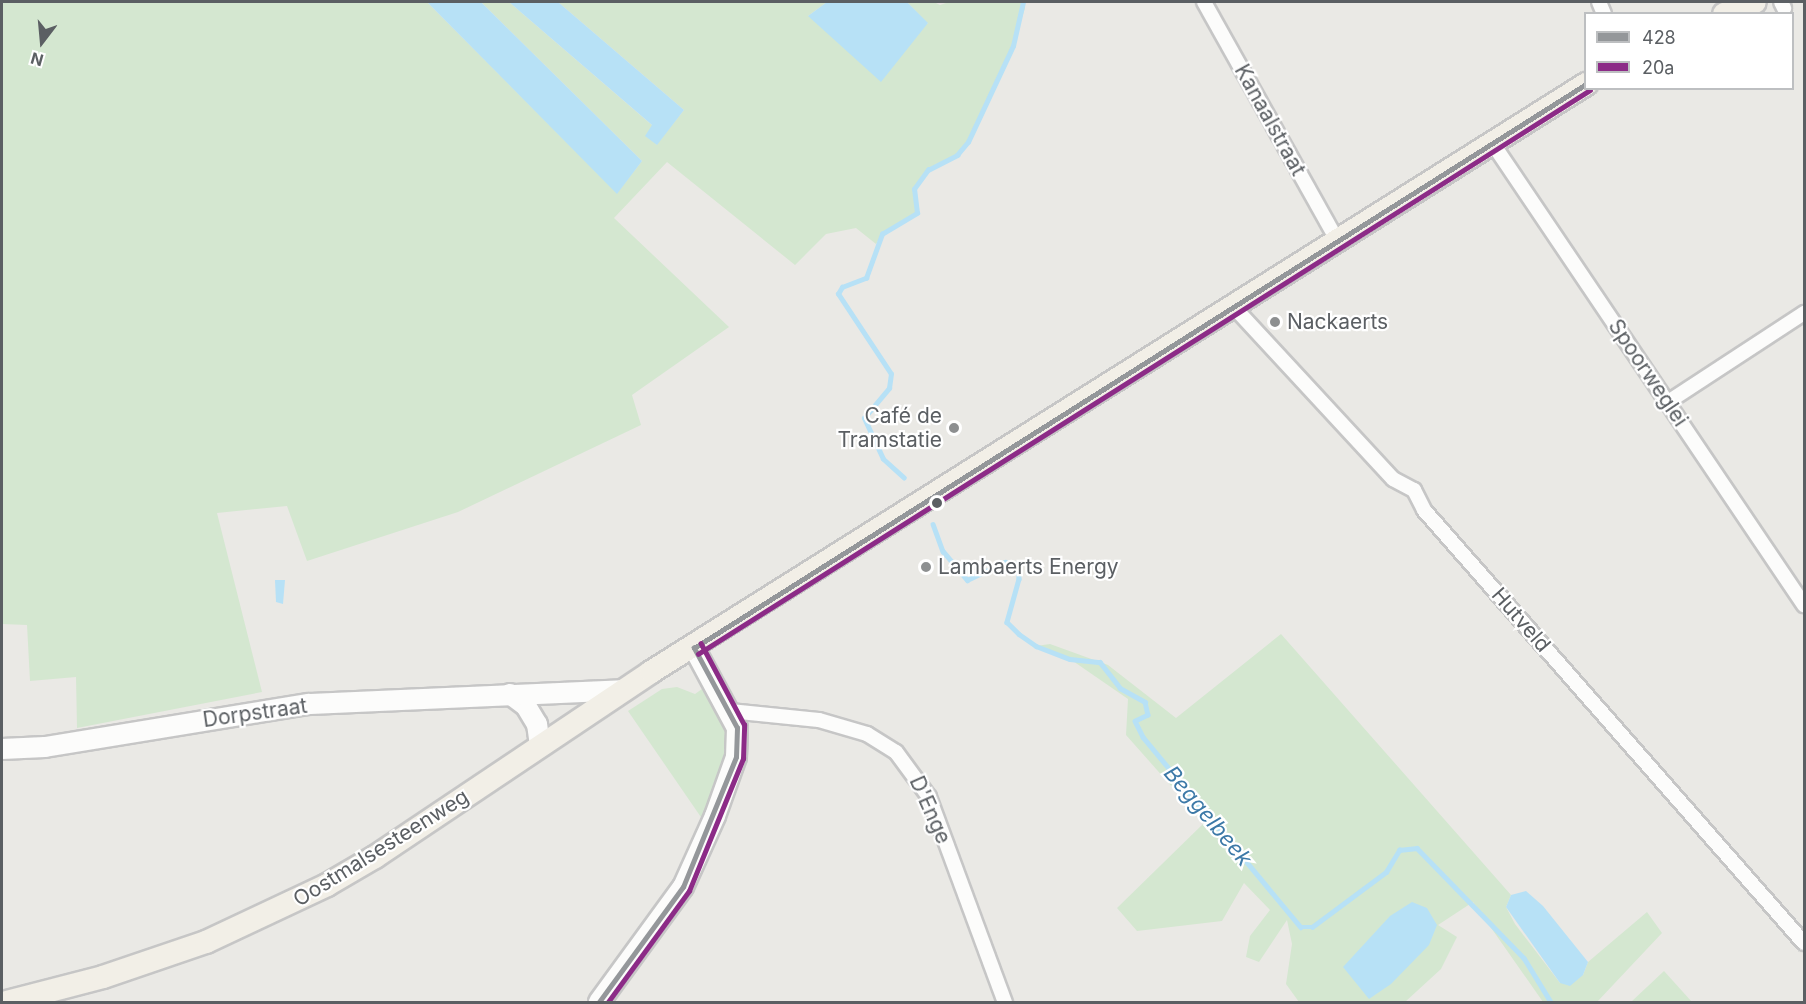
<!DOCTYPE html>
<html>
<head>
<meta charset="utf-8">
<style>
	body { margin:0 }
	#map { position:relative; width:1806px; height:1004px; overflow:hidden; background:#eae9e5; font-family:Inter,sans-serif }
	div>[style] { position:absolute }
	.green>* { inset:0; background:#d4e7d0 }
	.water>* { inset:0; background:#b7e1f6 }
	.stream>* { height:4.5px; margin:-2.25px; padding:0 2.25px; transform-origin:2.25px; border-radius:2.25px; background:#b7e1f6 }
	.roads { filter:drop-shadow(2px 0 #c6c6c6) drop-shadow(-2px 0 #c6c6c6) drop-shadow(0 2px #c6c6c6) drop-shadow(0 -2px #c6c6c6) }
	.street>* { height:14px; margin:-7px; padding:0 7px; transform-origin:7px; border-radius:7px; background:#fcfcfb }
	.secondary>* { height:20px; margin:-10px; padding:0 10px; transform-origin:10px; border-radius:10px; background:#fcfcfb }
	.primary>* { height:22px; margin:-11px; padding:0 11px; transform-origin:11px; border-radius:11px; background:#f2efe7 }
	.bus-1>* { height:4.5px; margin:-2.25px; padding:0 2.25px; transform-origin:2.25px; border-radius:2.25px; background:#94979a }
	.bus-2>* { height:4.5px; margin:-2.25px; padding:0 2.25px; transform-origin:2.25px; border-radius:2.25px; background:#8c2b87 }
	.dots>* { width:16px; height:16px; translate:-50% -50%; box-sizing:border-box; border:3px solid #fff; border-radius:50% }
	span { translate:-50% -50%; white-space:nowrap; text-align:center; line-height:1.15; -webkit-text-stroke:4.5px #fff; paint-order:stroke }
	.street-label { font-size:21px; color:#5b5f63 }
	.poi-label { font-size:21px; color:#5b5f63 }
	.left { translate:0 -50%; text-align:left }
	.right { translate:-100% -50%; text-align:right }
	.water-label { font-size:22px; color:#3c79a7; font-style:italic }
	.frame { position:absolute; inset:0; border:3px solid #5b5f63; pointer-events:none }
	.legend { position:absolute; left:1584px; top:12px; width:210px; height:78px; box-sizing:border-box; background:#fff; border:2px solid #bdbfc1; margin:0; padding:8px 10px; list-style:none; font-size:18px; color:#5b5f63 }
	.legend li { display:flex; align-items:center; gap:12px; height:30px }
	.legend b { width:30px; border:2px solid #bdbfc1 }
	.north { position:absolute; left:12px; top:12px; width:60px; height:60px; -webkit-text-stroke:4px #fff; paint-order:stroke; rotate:196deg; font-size:16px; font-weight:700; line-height:24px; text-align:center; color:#5b5f63 }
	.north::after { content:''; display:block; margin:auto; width:21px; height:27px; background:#5b5f63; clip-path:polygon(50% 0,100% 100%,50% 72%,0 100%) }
</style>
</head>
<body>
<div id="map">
	<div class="green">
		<div style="clip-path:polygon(2px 2px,427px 2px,617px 193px,642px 161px,481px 2px,509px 2px,653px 126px,656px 145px,684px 110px,558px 2px,827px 2px,808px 16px,928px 24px,907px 2px,934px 2px,940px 5px,949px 2px,1023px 2px,1025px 8px,1013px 46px,968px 142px,957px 155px,928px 170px,914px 189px,917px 213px,882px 234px,876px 244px,856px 228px,826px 234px,795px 265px,667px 162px,614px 218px,729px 327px,632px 395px,641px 425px,458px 512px,307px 561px,287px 506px,217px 513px,262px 692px,77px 728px,76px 677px,30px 681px,27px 625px,2px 624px)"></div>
		<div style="clip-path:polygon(1281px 634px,1511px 895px,1506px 907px,1515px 924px,1560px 983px,1583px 975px,1588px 962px,1647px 912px,1662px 933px,1597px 1002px,1543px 1002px,1473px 902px,1438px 925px,1457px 937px,1441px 969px,1405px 1002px,1299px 1002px,1286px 984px,1292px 944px,1287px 920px,1259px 962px,1246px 957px,1250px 936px,1270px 910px,1244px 883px,1222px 921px,1137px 931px,1117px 908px,1204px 823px,1126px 735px,1128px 699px,1070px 659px,1036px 646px,1050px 644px,1108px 665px,1176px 718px)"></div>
		<div style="clip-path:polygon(677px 687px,695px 694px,702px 689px,727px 733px,729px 756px,705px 823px,628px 711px,662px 689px)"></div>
		<div style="clip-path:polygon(1664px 971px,1692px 1002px,1631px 1002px)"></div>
	</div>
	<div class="water">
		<div style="clip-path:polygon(427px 2px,481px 2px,642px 161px,617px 194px)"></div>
		<div style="clip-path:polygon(509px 2px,558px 2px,684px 110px,657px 145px,645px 136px,652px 125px)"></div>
		<div style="clip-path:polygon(827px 2px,907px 2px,928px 23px,881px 82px,808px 16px)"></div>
		<div style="clip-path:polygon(275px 580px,285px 580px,283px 604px,276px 602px)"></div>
		<div style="clip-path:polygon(1526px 891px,1543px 906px,1588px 962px,1583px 975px,1570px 986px,1560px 983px,1506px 907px,1511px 895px)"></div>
		<div style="clip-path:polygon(1412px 902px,1427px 908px,1437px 925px,1429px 945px,1391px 984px,1369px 999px,1343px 967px,1390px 916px)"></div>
	</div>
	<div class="stream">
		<div style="left:904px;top:478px;width:28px;rotate:-138deg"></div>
		<div style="left:883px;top:459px;width:45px;rotate:-114.9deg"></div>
		<div style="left:864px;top:418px;width:39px;rotate:-50deg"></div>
		<div style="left:889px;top:388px;width:14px;rotate:-82deg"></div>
		<div style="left:891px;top:374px;width:96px;rotate:-123.5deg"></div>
		<div style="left:838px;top:294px;width:8px;rotate:-60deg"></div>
		<div style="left:842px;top:287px;width:26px;rotate:-21deg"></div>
		<div style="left:866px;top:278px;width:47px;rotate:-70deg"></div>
		<div style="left:882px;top:234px;width:41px;rotate:-31deg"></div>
		<div style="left:917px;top:213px;width:24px;rotate:-97deg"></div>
		<div style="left:914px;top:189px;width:24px;rotate:-54deg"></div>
		<div style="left:928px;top:170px;width:33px;rotate:-27deg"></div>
		<div style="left:957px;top:155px;width:17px;rotate:-50deg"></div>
		<div style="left:968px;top:142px;width:106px;rotate:-64.9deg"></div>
		<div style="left:1013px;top:46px;width:45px;rotate:-77.2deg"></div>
		<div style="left:933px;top:524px;width:29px;rotate:70deg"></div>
		<div style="left:943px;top:551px;width:38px;rotate:50deg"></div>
		<div style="left:967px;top:580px;width:42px;rotate:-25.3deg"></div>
		<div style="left:1005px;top:562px;width:13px;rotate:9deg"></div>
		<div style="left:1018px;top:564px;width:15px;rotate:86deg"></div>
		<div style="left:1019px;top:579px;width:45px;rotate:105.6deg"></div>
		<div style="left:1007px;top:622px;width:17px;rotate:45deg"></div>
		<div style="left:1019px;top:634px;width:21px;rotate:35deg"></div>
		<div style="left:1036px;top:646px;width:36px;rotate:21deg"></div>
		<div style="left:1070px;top:659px;width:30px;rotate:6deg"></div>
		<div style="left:1100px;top:662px;width:33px;rotate:52deg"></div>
		<div style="left:1120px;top:688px;width:29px;rotate:29deg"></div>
		<div style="left:1145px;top:702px;width:13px;rotate:77deg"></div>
		<div style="left:1148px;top:715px;width:14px;rotate:155deg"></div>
		<div style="left:1135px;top:721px;width:18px;rotate:63deg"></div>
		<div style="left:1143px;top:737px;width:247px;rotate:50.3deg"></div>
		<div style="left:1301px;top:927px;width:11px"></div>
		<div style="left:1312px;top:927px;width:92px;rotate:-36.6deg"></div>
		<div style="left:1386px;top:872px;width:26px;rotate:-59deg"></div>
		<div style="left:1399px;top:850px;width:18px;rotate:-6deg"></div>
		<div style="left:1417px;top:848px;width:153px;rotate:45.8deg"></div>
		<div style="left:1524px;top:958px;width:52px;rotate:58.5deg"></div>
	</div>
	<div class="roads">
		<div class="street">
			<div style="left:1204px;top:2px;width:273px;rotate:60.8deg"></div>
			<div style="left:1599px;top:2px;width:13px;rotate:67deg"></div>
			<div style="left:1781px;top:2px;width:7px;rotate:63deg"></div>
			<div style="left:1491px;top:141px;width:560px;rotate:56deg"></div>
			<div style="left:1232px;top:305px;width:237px;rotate:47.2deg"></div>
			<div style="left:1393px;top:479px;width:24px;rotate:28deg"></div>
			<div style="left:1414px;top:490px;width:22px;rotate:63deg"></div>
			<div style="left:1424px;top:510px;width:576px;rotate:48.73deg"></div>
			<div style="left:1668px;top:402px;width:163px;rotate:-33.2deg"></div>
			<div style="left:730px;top:711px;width:89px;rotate:5.8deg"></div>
			<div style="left:819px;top:720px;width:50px;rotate:16.3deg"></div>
			<div style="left:867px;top:734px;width:34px;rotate:32deg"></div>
			<div style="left:896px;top:752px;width:56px;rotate:53.7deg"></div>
			<div style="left:929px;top:797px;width:219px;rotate:69.7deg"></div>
		</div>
		<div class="secondary">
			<div style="left:510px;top:694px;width:20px;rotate:37deg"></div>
			<div style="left:526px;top:706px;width:21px;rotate:59deg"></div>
			<div style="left:537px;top:724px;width:22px;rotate:82deg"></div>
			<div style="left:2px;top:749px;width:43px;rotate:-2.7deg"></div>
			<div style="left:45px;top:747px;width:267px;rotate:-9.3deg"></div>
			<div style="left:309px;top:704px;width:315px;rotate:-2.5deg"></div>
			<div style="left:599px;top:1002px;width:142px;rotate:-53.9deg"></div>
			<div style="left:683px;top:887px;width:78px;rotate:-65.7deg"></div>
			<div style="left:715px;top:816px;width:63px;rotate:-70.4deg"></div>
			<div style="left:736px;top:757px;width:29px;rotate:-88deg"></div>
			<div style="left:737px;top:728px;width:91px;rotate:-118.3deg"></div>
		</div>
		<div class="primary">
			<div style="left:1724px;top:14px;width:33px;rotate:-21deg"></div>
			<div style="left:7px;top:1002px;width:99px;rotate:-14.6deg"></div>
			<div style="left:103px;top:977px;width:109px;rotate:-18.8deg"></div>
			<div style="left:206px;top:942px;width:134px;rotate:-25.2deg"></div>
			<div style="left:327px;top:885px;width:56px;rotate:-30.3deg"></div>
			<div style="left:375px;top:857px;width:332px;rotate:-33.8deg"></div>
			<div style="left:651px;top:672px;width:1105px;rotate:-32.16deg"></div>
		</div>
	</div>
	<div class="bus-1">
		<div style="left:694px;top:648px;width:1055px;rotate:-32.3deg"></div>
		<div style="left:599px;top:1002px;width:142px;rotate:-53.9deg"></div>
		<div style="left:683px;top:887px;width:140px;rotate:-67.8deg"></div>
		<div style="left:736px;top:757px;width:29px;rotate:-88deg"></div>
		<div style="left:737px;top:728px;width:91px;rotate:-118.3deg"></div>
	</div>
	<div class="bus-2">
		<div style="left:698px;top:654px;width:1055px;rotate:-32.3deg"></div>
		<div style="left:608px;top:1002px;width:137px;rotate:-53.9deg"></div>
		<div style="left:689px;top:891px;width:143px;rotate:-67.8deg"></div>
		<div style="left:743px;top:759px;width:34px;rotate:-88deg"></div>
		<div style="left:744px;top:725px;width:92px;rotate:-118deg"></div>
	</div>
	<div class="dots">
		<div style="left:1275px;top:322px;background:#8d8f90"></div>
		<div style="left:954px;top:428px;background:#8d8f90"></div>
		<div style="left:937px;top:503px;background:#5b5f63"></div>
		<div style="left:926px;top:567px;background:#8d8f90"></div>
	</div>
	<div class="street-label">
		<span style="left:1270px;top:120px;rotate:61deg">Kanaalstraat</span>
		<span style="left:1648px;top:373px;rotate:56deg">Spoorweglei</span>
		<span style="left:1521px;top:620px;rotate:49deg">Hutveld</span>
		<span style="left:255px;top:713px;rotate:-8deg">Dorpstraat</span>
		<span style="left:930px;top:810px;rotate:66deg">D'Enge</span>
		<span style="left:381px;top:848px;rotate:-32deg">Oostmalsesteenweg</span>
	</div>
	<div class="poi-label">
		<span class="left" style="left:1287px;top:322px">Nackaerts</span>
		<span class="right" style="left:942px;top:428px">Café de<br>Tramstatie</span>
		<span class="left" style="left:938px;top:567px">Lambaerts Energy</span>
	</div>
	<div class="water-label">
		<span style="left:1208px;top:816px;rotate:50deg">Beggelbeek</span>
	</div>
	<div class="frame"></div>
	<ul class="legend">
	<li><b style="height:8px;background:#94979a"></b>428</li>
	<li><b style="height:8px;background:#8c2b87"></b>20a</li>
	</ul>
	<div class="north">N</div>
</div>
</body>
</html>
